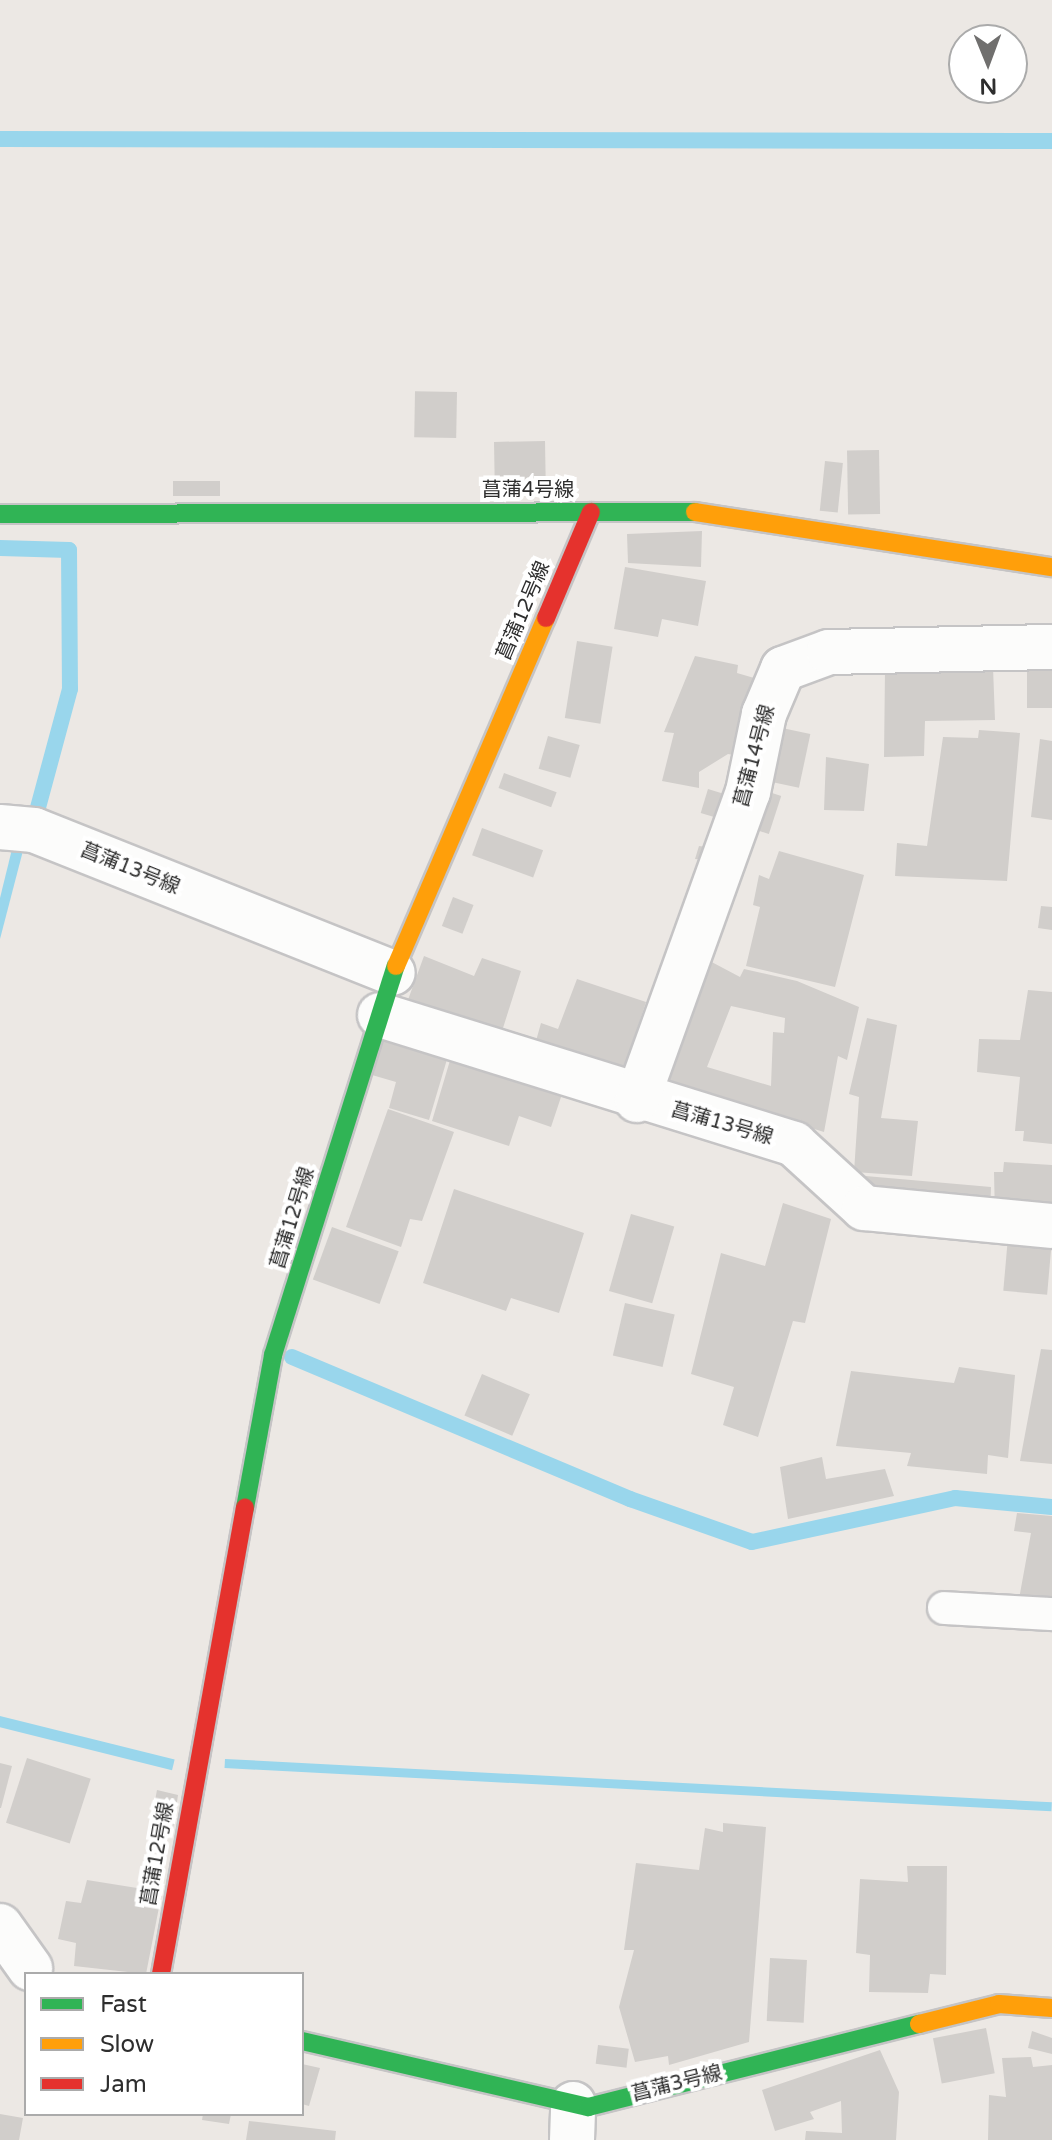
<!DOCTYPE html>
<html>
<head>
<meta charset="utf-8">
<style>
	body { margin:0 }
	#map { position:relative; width:1052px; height:2140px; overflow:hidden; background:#ece8e4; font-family:"Varela Round","Noto Sans JP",sans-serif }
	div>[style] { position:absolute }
	.water>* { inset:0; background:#99d6ec; transform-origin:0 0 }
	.stream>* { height:16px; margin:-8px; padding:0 8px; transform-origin:8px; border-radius:8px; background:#99d6ec }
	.building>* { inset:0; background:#d1cecb; transform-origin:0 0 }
	.roads { filter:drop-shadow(2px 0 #c5c4c5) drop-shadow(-2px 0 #c5c4c5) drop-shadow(0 2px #c5c4c5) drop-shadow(0 -2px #c5c4c5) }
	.lane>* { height:32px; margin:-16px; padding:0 16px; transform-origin:16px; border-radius:16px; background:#fcfcfb }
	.street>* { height:44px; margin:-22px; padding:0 22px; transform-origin:22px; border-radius:22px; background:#fcfcfb }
	.fast>* { height:18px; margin:-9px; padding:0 9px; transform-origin:9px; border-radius:9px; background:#30b455 }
	.slow>* { height:18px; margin:-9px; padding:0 9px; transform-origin:9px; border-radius:9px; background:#ff9f0a }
	.jam>* { height:18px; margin:-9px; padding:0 9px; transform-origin:9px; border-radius:9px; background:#e5322d }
	span { translate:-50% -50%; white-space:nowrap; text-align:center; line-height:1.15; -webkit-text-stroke:8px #fff; paint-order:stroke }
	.street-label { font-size:20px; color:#2e2e2e }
	.legend { position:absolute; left:24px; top:1972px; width:280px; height:144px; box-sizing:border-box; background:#fff; border:2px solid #ababab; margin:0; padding:10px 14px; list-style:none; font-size:24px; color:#2e2e2e }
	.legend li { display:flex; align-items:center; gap:16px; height:40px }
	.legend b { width:40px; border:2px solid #ababab }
	.north { position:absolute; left:948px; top:24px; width:80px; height:80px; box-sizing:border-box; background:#fff; border:2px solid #ababab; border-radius:50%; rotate:179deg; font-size:22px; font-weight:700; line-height:32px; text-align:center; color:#2e2e2e }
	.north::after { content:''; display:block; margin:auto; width:28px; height:36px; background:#706f6e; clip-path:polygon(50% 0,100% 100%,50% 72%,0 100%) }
</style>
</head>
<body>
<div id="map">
	<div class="water">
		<div style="clip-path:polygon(14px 841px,25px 843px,0 939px,0 898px)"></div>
		<div style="left:0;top:1716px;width:180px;height:11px;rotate:14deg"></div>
		<div style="left:225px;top:1759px;width:828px;height:9px;rotate:3deg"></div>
	</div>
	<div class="stream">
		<div style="left:0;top:139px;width:1052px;rotate:0.11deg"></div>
		<div style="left:0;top:548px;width:69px;rotate:1.7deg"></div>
		<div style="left:69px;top:550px;width:139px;rotate:89.6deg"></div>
		<div style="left:70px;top:689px;width:123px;rotate:105.1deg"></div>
		<div style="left:292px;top:1357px;width:367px;rotate:22.8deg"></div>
		<div style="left:630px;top:1499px;width:129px;rotate:19.4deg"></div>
		<div style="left:752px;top:1542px;width:208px;rotate:-12.2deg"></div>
		<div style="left:955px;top:1498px;width:97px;rotate:5.3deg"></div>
	</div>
	<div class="building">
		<div style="left:457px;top:392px;width:46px;height:42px;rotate:91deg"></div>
		<div style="left:545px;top:441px;width:47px;height:51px;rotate:89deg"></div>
		<div style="left:879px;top:450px;width:64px;height:32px;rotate:89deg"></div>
		<div style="left:825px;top:461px;width:18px;height:50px;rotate:6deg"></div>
		<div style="left:173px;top:481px;width:47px;height:15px"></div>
		<div style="clip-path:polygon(702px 531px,701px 567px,628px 563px,627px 534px)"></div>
		<div style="clip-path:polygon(625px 567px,706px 581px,698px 626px,662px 619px,658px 637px,614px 629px)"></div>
		<div style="left:577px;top:641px;width:36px;height:78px;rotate:9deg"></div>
		<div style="clip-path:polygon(695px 656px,738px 665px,737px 673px,761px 680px,745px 757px,728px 754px,699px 772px,699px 788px,662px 781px,674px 733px,664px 732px)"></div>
		<div style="clip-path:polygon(993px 667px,995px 720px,925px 721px,924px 756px,884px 757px,885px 670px)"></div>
		<div style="left:1052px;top:670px;width:38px;height:25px;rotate:90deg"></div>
		<div style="left:782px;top:728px;width:29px;height:55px;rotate:12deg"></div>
		<div style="clip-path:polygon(979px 730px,1020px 733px,1007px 881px,895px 876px,897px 843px,927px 846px,943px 737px,978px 738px)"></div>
		<div style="left:548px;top:736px;width:33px;height:34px;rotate:16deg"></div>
		<div style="clip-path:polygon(1040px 739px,1052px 741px,1052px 820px,1031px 817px)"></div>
		<div style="clip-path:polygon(826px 757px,869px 764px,864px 811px,824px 810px)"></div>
		<div style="left:504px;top:773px;width:56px;height:16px;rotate:20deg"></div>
		<div style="left:708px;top:789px;width:28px;height:25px;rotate:17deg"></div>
		<div style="left:766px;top:791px;width:16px;height:40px;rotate:18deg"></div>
		<div style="left:482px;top:828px;width:65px;height:29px;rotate:20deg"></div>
		<div style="clip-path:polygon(699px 846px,714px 848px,710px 860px,695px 859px)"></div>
		<div style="clip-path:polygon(779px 851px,864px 875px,835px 987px,746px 966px,760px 907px,753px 905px,759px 875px,769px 879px)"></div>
		<div style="left:453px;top:897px;width:22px;height:31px;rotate:21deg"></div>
		<div style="clip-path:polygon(1041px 906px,1052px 907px,1052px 930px,1038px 928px)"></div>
		<div style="clip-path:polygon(424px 956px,474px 976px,482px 958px,521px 971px,497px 1047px,405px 1008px)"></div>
		<div style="clip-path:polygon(evenodd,706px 959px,740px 977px,744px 969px,797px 981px,859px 1007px,847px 1060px,838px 1056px,824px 1132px,657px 1080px,706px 959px,731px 1006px,785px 1018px,784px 1033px,773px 1032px,771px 1086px,707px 1067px,731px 1006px)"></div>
		<div style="clip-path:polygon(577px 979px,646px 1002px,622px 1075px,534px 1048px,541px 1023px,558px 1029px)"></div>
		<div style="clip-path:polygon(1028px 990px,1052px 992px,1052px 1144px,1023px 1141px,1024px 1131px,1015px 1131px,1020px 1077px,977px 1072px,979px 1039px,1020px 1040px)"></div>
		<div style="clip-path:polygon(867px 1018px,897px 1025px,881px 1118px,918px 1121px,912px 1176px,854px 1172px,859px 1097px,849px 1094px)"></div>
		<div style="clip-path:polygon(382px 1038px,448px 1056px,429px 1120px,389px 1108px,396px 1082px,372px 1075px)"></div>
		<div style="clip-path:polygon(451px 1057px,563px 1091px,551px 1127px,519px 1116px,509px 1146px,432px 1121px)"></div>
		<div style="clip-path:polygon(388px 1109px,454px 1132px,422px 1221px,410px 1219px,401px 1247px,346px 1227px)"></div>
		<div style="clip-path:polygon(1004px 1162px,1052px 1165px,1052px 1218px,995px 1218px,994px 1172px,1003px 1172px)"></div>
		<div style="clip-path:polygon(854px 1175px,991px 1187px,990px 1215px,884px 1203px)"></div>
		<div style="clip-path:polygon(454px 1189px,584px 1233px,559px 1313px,511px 1298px,506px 1311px,423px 1283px)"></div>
		<div style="clip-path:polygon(783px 1203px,831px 1219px,805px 1323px,793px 1321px,758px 1437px,723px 1425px,734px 1387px,691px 1374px,721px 1253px,765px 1266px)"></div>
		<div style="left:631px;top:1214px;width:45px;height:80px;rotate:16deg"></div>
		<div style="left:332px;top:1227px;width:71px;height:56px;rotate:20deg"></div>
		<div style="left:1008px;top:1237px;width:44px;height:54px;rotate:5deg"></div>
		<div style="left:625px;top:1303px;width:51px;height:54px;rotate:13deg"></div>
		<div style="clip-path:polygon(1041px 1349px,1052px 1350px,1052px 1464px,1020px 1461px)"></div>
		<div style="clip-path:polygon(959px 1367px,1015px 1375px,1008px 1458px,988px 1455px,987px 1474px,907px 1466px,911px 1453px,836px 1446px,851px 1371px,954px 1383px)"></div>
		<div style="left:482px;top:1374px;width:52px;height:45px;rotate:23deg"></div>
		<div style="clip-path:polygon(822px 1457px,826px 1479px,885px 1469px,894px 1496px,788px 1519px,780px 1467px)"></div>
		<div style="clip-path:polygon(1017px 1513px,1052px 1516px,1052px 1602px,1019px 1599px,1031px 1533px,1014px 1531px)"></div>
		<div style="left:27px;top:1758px;width:67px;height:68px;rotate:18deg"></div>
		<div style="clip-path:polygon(0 1763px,12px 1766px,1px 1808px,0 1808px)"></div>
		<div style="clip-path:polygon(157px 1790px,178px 1795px,173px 1829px,151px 1822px)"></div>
		<div style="clip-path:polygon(723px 1823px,766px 1827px,749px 2042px,669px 2065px,668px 2056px,635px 2062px,619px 2007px,634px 1950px,624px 1950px,636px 1863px,699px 1870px,705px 1828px,723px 1832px)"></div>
		<div style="clip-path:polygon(907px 1866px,947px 1866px,946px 1975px,930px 1974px,928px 1993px,869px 1992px,870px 1955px,856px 1953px,860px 1879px,908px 1882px)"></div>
		<div style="clip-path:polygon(87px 1880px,162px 1892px,146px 1974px,74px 1966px,76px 1943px,58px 1939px,66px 1901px,81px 1903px)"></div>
		<div style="left:770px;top:1958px;width:37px;height:63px;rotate:3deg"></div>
		<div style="left:986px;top:2028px;width:46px;height:54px;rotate:79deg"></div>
		<div style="clip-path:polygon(1032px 2031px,1052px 2038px,1052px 2054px,1028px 2048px)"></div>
		<div style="left:598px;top:2045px;width:31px;height:19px;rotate:7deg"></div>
		<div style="clip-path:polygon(880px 2050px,899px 2092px,896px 2140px,805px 2140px,806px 2131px,842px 2133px,841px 2101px,810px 2112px,814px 2119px,775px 2131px,762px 2090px)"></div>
		<div style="clip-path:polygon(1031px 2057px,1033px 2067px,1052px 2065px,1052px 2140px,988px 2140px,989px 2095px,1006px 2097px,1002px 2058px)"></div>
		<div style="clip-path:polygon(302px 2064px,320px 2068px,309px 2106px,302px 2104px)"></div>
		<div style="clip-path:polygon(0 2114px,23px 2118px,19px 2140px,0 2140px)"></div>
		<div style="clip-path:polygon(203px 2114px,231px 2114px,229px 2124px,202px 2120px)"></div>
		<div style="clip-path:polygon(249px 2121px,336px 2131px,335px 2140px,246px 2140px)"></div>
	</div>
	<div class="roads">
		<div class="lane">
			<div style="left:944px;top:1608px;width:108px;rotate:3.2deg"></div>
		</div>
		<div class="street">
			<div style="left:0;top:827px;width:34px;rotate:5deg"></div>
			<div style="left:34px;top:830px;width:386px;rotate:21.7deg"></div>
			<div style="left:380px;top:1015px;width:434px;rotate:17.3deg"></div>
			<div style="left:794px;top:1144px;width:95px;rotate:42.4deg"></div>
			<div style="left:864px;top:1208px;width:189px;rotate:5.5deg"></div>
			<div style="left:637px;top:1100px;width:327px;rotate:-70.2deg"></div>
			<div style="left:748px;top:792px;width:80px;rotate:-78.4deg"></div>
			<div style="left:764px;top:714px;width:49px;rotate:-67.1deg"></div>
			<div style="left:783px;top:669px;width:49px;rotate:-20.3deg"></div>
			<div style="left:829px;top:652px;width:223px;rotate:-1.3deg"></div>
			<div style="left:0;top:1926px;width:52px;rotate:54.5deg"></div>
			<div style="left:572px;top:2140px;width:36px;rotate:-88deg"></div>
		</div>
		<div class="fast">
			<div style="left:0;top:514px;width:695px;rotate:-0.16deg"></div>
			<div style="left:245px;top:1508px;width:156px;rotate:-79.6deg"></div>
			<div style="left:273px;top:1355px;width:408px;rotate:-72.5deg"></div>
			<div style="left:302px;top:2041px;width:294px;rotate:13deg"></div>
			<div style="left:588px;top:2107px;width:341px;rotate:-14.1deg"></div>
		</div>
		<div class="slow">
			<div style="left:695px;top:512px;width:361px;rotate:8.8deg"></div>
			<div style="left:396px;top:966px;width:379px;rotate:-66.7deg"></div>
			<div style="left:919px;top:2024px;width:82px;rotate:-14deg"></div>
			<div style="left:999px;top:2004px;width:53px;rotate:4.3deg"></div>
		</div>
		<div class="jam">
			<div style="left:546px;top:618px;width:115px;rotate:-67deg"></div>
			<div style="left:161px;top:1974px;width:474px;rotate:-79.8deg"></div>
		</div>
	</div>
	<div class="street-label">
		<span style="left:528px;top:490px">菖蒲4号線</span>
		<span style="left:524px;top:611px;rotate:-67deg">菖蒲12号線</span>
		<span style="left:755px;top:756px;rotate:-75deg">菖蒲14号線</span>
		<span style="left:130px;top:869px;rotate:22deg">菖蒲13号線</span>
		<span style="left:722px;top:1124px;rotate:16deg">菖蒲13号線</span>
		<span style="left:293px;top:1218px;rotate:-73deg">菖蒲12号線</span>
		<span style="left:158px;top:1854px;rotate:-80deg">菖蒲12号線</span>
		<span style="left:677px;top:2084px;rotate:-14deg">菖蒲3号線</span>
	</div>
	<ul class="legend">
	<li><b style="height:10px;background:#30b455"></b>Fast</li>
	<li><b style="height:10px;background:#ff9f0a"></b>Slow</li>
	<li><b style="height:10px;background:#e5322d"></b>Jam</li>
	</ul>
	<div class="north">N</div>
</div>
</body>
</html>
